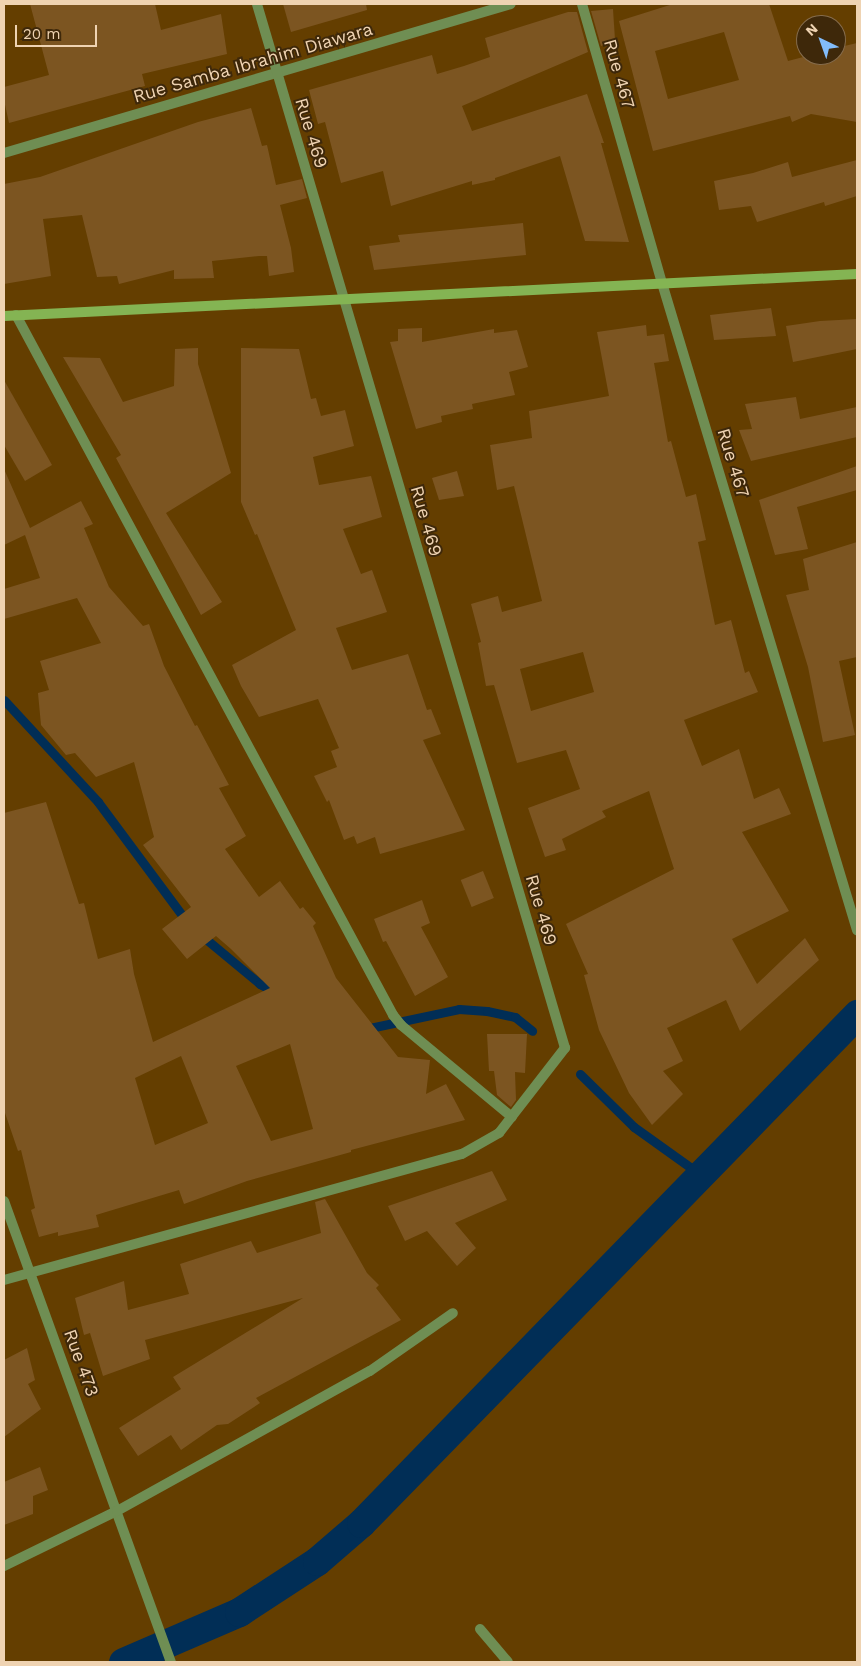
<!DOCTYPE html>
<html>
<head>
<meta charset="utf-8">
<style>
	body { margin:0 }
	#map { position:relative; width:861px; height:1666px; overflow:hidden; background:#643e00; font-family:"Work Sans",sans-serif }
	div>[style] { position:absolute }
	.stream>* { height:9px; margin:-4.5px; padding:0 4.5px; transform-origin:4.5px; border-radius:4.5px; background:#012e56 }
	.canal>* { height:29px; margin:-14.5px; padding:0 14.5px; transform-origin:14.5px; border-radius:14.5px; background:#012e56 }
	.building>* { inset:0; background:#7c5521; transform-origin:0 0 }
	.street>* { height:10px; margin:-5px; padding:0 5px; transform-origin:5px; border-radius:5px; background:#6f8e53 }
	.secondary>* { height:10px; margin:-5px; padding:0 5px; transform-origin:5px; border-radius:5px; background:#84b453 }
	span { translate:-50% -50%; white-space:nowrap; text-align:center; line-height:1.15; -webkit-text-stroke:4px #3e280a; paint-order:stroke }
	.street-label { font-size:18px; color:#efd3b2 }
	.frame { position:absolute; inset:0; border:5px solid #efd3b2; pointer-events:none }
	.north { position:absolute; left:796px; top:15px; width:50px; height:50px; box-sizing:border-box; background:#3e280a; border:1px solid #856c4d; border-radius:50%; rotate:318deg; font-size:14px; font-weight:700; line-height:20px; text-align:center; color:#efd3b2 }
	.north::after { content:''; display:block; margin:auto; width:18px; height:22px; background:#82bcfa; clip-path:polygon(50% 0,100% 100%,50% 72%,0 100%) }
	.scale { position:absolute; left:15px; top:25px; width:82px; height:22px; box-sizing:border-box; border:2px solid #efd3b2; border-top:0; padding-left:6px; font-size:15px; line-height:18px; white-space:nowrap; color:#efd3b2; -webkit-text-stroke:4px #3e280a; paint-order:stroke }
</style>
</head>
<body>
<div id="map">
	<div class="stream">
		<div style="left:4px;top:700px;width:139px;rotate:47.3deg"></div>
		<div style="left:98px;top:802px;width:151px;rotate:53.4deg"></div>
		<div style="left:201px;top:935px;width:77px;rotate:39.7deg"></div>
		<div style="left:260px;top:984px;width:21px;rotate:29deg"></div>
		<div style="left:365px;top:1029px;width:96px;rotate:-12deg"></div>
		<div style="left:459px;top:1009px;width:28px;rotate:4deg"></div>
		<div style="left:487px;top:1011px;width:29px;rotate:12deg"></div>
		<div style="left:515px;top:1017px;width:22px;rotate:39deg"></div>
		<div style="left:580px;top:1074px;width:76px;rotate:44.5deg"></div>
		<div style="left:634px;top:1127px;width:82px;rotate:35.6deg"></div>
	</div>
	<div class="canal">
		<div style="left:123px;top:1662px;width:126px;rotate:-23.3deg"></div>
		<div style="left:239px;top:1612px;width:93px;rotate:-33.2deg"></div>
		<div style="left:317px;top:1561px;width:58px;rotate:-40.8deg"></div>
		<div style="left:361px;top:1523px;width:711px;rotate:-45.74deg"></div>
	</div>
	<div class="building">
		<div style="clip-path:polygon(30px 4px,155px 4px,161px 30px,221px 14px,227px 54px,142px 74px,145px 86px,9px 123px,4px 100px,4px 87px,49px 75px)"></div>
		<div style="clip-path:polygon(283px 4px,366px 4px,367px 10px,291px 32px)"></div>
		<div style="clip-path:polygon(evenodd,673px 4px,769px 4px,788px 61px,811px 55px,836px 55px,836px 48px,857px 43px,857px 122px,811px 114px,792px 122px,790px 116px,653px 151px,619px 21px,673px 4px,724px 32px,739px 80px,668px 99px,655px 51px,724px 32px)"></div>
		<div style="clip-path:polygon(613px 9px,615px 40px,601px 46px,591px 11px)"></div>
		<div style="clip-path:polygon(568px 12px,577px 12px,588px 52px,462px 106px,472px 131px,587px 94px,604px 143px,601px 143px,629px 242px,585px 241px,560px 156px,495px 178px,495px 180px,472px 185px,472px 181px,391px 206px,383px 171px,341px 183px,325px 122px,318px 124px,309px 90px,432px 55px,437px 74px,464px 66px,490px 57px,485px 38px)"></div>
		<div style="clip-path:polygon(251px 108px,262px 146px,267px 145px,276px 185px,302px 179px,307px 198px,280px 205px,291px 248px,294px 272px,269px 276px,267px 256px,259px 256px,212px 261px,214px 278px,174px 279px,174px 270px,119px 284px,117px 276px,97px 277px,82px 215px,43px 219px,51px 276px,4px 284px,4px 184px,40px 177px,198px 122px)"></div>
		<div style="clip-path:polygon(857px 160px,857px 196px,825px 206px,824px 202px,757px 222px,751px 206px,719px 210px,714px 181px,753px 173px,788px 162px,792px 177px)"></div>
		<div style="clip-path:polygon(523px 223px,526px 255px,374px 270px,369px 246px,400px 242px,398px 235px)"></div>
		<div style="clip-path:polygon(771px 308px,776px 336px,714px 340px,710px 315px)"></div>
		<div style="clip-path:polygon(857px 319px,857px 349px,793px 362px,786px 326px,820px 321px)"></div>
		<div style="clip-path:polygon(evenodd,646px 325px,647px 336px,664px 334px,669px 361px,654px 363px,668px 442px,671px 441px,686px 497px,696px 494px,706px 540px,698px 542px,715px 625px,731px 620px,745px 673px,749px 671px,758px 692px,684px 720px,702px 766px,739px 749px,754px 799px,779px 788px,791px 814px,742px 832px,789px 911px,732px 939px,757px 984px,805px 938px,819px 960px,740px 1031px,726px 1000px,667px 1028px,683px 1061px,663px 1071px,683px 1094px,652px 1125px,629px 1093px,599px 1030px,584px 975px,588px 974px,566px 924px,674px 869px,649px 791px,602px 811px,606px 817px,562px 839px,566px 850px,545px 857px,528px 808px,580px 789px,566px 750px,517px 763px,494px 685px,486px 686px,478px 643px,481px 642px,471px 604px,498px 596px,502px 612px,542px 601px,514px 486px,497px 490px,490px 445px,532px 438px,529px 411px,609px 396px,597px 332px,646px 325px,583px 652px,594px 692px,531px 711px,520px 669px,583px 652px)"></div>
		<div style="clip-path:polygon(422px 328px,422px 342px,494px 329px,494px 333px,517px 330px,528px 367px,509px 372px,515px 395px,472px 404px,473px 409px,441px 416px,442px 422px,416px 429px,390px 342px,398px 341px,398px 329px)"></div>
		<div style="clip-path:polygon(198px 348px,198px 364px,231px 473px,166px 513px,222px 602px,201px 615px,116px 458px,121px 455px,63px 357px,100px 358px,123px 402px,174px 386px,175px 349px)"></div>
		<div style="clip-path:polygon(241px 348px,299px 349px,311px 399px,316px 398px,321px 416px,345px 410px,354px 446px,313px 457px,319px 485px,371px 476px,382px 517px,343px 529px,361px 574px,372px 570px,387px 612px,336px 628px,352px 670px,408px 654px,427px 710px,431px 709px,441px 734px,423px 740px,465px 830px,380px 854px,375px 837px,357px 844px,354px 836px,344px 840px,329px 800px,327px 802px,314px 776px,337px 767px,331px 751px,339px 748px,318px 699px,259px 717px,241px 686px,232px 665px,296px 630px,257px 534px,255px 535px,241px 502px)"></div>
		<div style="clip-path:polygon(4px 380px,52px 465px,25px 481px,4px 445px)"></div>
		<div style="clip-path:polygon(796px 397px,800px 419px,857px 407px,857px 437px,751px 461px,739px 430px,752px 429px,745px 404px)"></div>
		<div style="clip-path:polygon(857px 466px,857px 490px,797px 507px,808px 549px,775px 555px,759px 500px)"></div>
		<div style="clip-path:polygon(evenodd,4px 469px,30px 528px,81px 501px,93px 524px,84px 528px,109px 587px,143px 626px,149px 624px,164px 666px,195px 726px,197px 725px,229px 785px,219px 788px,246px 836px,225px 849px,259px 897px,280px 881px,300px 909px,303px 907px,316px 923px,313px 926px,336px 978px,398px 1057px,430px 1060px,426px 1094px,446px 1084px,465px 1120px,351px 1150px,351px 1152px,247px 1181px,184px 1204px,179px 1190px,96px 1215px,99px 1227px,58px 1236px,58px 1232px,39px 1237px,31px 1210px,35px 1208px,21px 1150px,18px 1151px,4px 1110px,4px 813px,46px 802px,79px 904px,84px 903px,98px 959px,130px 949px,134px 974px,153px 1042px,270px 988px,231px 949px,216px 936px,187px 959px,162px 929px,191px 907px,143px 845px,154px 837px,134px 762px,96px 777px,75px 753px,66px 755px,41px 725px,38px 693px,49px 690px,40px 661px,101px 643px,77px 598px,4px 619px,4px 589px,40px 578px,25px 535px,4px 545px,4px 469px,290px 1044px,313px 1129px,271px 1141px,236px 1066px,290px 1044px,4px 469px,181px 1056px,208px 1123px,155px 1145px,135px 1078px,181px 1056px)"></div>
		<div style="clip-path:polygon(457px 471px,464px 496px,439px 500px,432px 478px)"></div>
		<div style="clip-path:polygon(857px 542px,857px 657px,839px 661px,855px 735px,823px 742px,808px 667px,786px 595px,809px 590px,803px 559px)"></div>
		<div style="left:483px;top:871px;width:29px;height:24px;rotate:68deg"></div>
		<div style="clip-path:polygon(422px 900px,430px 923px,421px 927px,448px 977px,415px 996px,386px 941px,383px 942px,374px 919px)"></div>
		<div style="clip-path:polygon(487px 1034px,527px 1034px,525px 1073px,515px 1072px,516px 1100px,511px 1107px,497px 1095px,494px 1071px,489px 1071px)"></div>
		<div style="clip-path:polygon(492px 1171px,507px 1200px,455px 1223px,476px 1248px,457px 1266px,427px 1231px,405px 1241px,388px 1206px)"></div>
		<div style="clip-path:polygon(325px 1199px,367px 1273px,379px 1285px,376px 1288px,401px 1320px,256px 1398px,260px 1403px,228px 1424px,217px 1425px,181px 1450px,171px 1435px,138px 1456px,119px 1428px,181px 1389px,173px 1377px,303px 1298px,145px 1340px,150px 1359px,103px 1376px,90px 1333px,84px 1335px,75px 1298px,124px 1281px,128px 1310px,189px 1294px,180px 1264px,251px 1241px,257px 1253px,321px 1233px,315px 1202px)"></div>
		<div style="clip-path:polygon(27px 1348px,35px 1380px,28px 1384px,41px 1409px,4px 1437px,4px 1360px)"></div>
		<div style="clip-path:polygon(40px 1467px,48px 1490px,33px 1496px,33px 1514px,4px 1525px,4px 1482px)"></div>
	</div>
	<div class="street">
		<div style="left:582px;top:4px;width:290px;rotate:74deg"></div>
		<div style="left:662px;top:283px;width:676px;rotate:73.23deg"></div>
		<div style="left:4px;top:153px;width:528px;rotate:-16.38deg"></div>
		<div style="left:16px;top:315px;width:795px;rotate:61.69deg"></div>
		<div style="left:393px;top:1015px;width:13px;rotate:51deg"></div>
		<div style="left:401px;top:1025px;width:144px;rotate:39.7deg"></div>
		<div style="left:4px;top:1201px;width:490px;rotate:70.1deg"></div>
		<div style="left:4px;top:1280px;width:475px;rotate:-15.4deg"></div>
		<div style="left:462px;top:1154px;width:43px;rotate:-29.6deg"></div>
		<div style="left:499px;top:1133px;width:108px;rotate:-52.2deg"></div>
		<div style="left:565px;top:1048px;width:1088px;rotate:-106.44deg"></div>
		<div style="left:4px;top:1566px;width:126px;rotate:-26deg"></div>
		<div style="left:117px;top:1511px;width:289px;rotate:-29deg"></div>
		<div style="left:370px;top:1371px;width:101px;rotate:-34.9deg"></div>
		<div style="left:480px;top:1629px;width:43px;rotate:49.7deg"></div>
	</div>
	<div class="secondary">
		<div style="left:4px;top:316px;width:854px;rotate:-2.82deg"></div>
	</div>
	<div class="street-label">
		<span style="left:253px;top:63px;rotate:-16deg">Rue Samba Ibrahim Diawara</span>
		<span style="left:619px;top:74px;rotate:74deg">Rue 467</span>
		<span style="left:311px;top:133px;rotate:73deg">Rue 469</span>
		<span style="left:733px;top:463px;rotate:73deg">Rue 467</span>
		<span style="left:426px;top:521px;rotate:74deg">Rue 469</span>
		<span style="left:541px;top:910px;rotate:74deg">Rue 469</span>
		<span style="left:81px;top:1363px;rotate:70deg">Rue 473</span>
	</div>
	<div class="frame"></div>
	<div class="north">N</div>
	<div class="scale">20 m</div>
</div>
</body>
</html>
